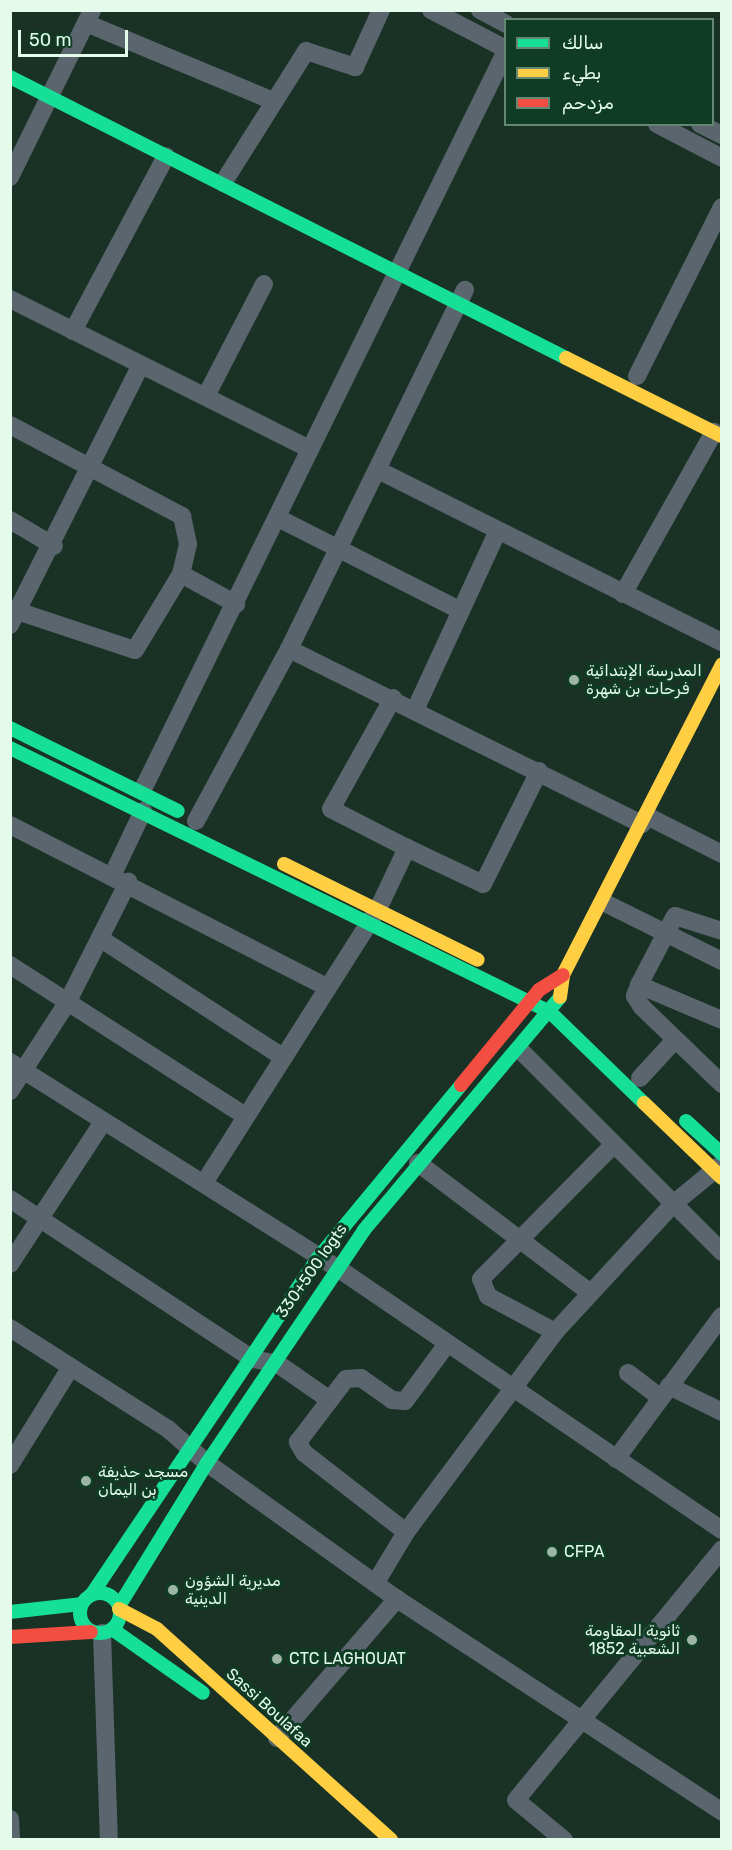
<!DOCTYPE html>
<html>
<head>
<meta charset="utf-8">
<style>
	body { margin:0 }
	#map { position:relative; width:732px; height:1850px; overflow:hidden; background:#1a3125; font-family:Rubik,Cairo,sans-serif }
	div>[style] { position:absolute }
	.street>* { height:18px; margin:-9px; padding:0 9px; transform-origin:9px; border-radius:9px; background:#5a656e }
	.fast>* { height:14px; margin:-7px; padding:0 7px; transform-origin:7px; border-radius:7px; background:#16e098 }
	.fast>.ring { margin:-7px; padding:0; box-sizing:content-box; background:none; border:14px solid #16e098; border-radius:50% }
	.slow>* { height:14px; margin:-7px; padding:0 7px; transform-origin:7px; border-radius:7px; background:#ffcf43 }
	.jam>* { height:14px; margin:-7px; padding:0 7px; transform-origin:7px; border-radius:7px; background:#f24e42 }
	.dots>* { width:16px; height:16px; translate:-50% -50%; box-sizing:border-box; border:3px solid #103b24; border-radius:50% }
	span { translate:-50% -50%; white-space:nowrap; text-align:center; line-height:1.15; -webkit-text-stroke:6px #103b24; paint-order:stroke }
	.poi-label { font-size:16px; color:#e4fbeb }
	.left { translate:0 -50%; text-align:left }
	.right { translate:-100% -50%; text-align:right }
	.street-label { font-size:16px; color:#e4fbeb }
	.frame { position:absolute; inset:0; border:12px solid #e4fbeb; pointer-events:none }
	.legend { position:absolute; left:504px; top:18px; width:210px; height:108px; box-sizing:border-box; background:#103b24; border:2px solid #658874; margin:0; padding:8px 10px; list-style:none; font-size:18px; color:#e4fbeb }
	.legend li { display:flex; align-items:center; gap:12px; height:30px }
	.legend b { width:30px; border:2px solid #658874 }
	.scale { position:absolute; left:18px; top:30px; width:110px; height:27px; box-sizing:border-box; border:3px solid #e4fbeb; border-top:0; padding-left:8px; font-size:18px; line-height:21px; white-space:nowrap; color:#e4fbeb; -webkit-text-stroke:4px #103b24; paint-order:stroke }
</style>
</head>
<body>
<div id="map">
	<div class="street">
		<div style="left:431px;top:10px;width:85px;rotate:27.5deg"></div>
		<div style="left:480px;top:10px;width:30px;rotate:28deg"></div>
		<div style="left:86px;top:23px;width:203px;rotate:22.6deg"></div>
		<div style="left:657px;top:124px;width:73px;rotate:27.6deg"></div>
		<div style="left:700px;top:124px;width:25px;rotate:27deg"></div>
		<div style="left:10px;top:177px;width:186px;rotate:-63.8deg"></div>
		<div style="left:223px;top:183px;width:156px;rotate:-57.8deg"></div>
		<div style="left:306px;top:51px;width:52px;rotate:18.1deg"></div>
		<div style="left:355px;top:67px;width:63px;rotate:-65.5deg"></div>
		<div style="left:10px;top:299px;width:331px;rotate:26.6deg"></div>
		<div style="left:73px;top:331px;width:198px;rotate:-62deg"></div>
		<div style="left:637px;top:376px;width:189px;rotate:-63.3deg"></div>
		<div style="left:206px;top:396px;width:126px;rotate:-62.6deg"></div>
		<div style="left:10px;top:425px;width:195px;rotate:27.9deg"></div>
		<div style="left:182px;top:516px;width:29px;rotate:78deg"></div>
		<div style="left:188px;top:544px;width:31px;rotate:103deg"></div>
		<div style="left:181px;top:574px;width:63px;rotate:28.6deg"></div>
		<div style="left:378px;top:470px;width:385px;rotate:26.6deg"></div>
		<div style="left:278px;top:518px;width:205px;rotate:26.9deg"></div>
		<div style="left:10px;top:520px;width:51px;rotate:30.6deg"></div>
		<div style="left:623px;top:594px;width:186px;rotate:-60.7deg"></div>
		<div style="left:17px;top:611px;width:124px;rotate:18.3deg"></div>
		<div style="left:135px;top:650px;width:89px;rotate:-58.8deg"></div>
		<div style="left:10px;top:625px;width:291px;rotate:-63.3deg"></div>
		<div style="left:289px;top:649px;width:394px;rotate:26.4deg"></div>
		<div style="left:416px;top:708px;width:193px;rotate:-65.2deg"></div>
		<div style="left:142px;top:791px;width:825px;rotate:-63.81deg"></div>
		<div style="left:647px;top:816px;width:84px;rotate:26.9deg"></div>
		<div style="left:196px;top:821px;width:196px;rotate:-61.6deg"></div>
		<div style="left:289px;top:649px;width:400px;rotate:-63.9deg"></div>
		<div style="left:10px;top:825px;width:355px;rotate:27.1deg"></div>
		<div style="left:407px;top:848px;width:84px;rotate:25.3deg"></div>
		<div style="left:483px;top:884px;width:126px;rotate:-63.6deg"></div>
		<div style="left:112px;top:876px;width:72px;rotate:-64.5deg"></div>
		<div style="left:603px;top:902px;width:133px;rotate:26.4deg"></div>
		<div style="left:722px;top:931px;width:49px;rotate:-162.3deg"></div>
		<div style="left:675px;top:916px;width:78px;rotate:117.6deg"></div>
		<div style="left:639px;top:985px;width:90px;rotate:22.9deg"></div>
		<div style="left:101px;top:939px;width:215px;rotate:33deg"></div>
		<div style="left:10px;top:965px;width:278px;rotate:32.7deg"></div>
		<div style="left:639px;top:985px;width:12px;rotate:110deg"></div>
		<div style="left:635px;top:996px;width:13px;rotate:58deg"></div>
		<div style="left:642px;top:1007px;width:111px;rotate:43.9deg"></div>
		<div style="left:519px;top:1049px;width:287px;rotate:45deg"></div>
		<div style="left:10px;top:1062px;width:389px;rotate:32.2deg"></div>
		<div style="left:339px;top:1269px;width:463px;rotate:34.3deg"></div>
		<div style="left:640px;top:1078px;width:50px;rotate:-47.4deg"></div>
		<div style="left:10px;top:1091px;width:105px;rotate:-57.1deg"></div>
		<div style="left:67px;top:1003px;width:136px;rotate:-63.2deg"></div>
		<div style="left:418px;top:1163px;width:214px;rotate:37deg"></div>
		<div style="left:204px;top:1183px;width:325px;rotate:-57.6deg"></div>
		<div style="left:378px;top:909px;width:68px;rotate:-64.6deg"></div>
		<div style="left:407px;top:848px;width:85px;rotate:-152.8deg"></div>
		<div style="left:331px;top:809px;width:127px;rotate:-60.8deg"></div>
		<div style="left:10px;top:1199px;width:291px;rotate:33.4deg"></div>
		<div style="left:253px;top:1359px;width:25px;rotate:11deg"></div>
		<div style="left:278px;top:1364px;width:60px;rotate:34.8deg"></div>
		<div style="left:10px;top:1264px;width:170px;rotate:-56.8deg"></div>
		<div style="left:10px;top:1328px;width:188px;rotate:32.6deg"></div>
		<div style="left:168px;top:1429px;width:52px;rotate:41.1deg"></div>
		<div style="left:207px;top:1463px;width:234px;rotate:35.6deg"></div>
		<div style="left:397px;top:1599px;width:389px;rotate:33.2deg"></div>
		<div style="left:555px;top:1332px;width:76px;rotate:-151.8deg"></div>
		<div style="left:488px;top:1296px;width:18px;rotate:-112deg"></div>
		<div style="left:481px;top:1279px;width:187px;rotate:-45.4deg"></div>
		<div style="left:628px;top:1373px;width:41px;rotate:37.1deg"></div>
		<div style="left:669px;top:1386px;width:59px;rotate:26.1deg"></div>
		<div style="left:616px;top:1459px;width:178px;rotate:-53.5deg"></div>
		<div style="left:10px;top:1465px;width:115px;rotate:-58.1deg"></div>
		<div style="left:406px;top:1532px;width:129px;rotate:-142.2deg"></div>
		<div style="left:304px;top:1453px;width:13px;rotate:-119deg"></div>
		<div style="left:298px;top:1442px;width:79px;rotate:-52.7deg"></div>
		<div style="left:346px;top:1379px;width:15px;rotate:-4deg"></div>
		<div style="left:361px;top:1378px;width:38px;rotate:35deg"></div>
		<div style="left:392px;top:1400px;width:13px;rotate:4deg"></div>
		<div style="left:405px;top:1401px;width:71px;rotate:-53.6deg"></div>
		<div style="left:376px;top:1582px;width:58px;rotate:-59deg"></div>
		<div style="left:406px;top:1532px;width:249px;rotate:-53.3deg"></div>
		<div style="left:555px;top:1332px;width:173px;rotate:-47.3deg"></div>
		<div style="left:672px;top:1205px;width:65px;rotate:-39.4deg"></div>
		<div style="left:102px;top:1633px;width:207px;rotate:88.1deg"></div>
		<div style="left:277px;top:1738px;width:184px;rotate:-49.2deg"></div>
		<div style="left:10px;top:1819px;width:21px;rotate:87deg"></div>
		<div style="left:564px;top:1840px;width:62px;rotate:-140.2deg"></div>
		<div style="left:516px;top:1800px;width:325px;rotate:-50.6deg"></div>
	</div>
	<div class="fast">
		<div style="left:10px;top:77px;width:623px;rotate:26.81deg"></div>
		<div style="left:10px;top:728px;width:187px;rotate:26.3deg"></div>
		<div style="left:10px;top:748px;width:601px;rotate:26.05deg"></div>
		<div style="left:550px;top:1012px;width:131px;rotate:44.1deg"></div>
		<div style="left:686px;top:1121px;width:49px;rotate:42.5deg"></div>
		<div class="ring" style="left:80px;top:1593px;width:26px;height:26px"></div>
		<div style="left:92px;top:1594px;width:405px;rotate:-56.1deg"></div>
		<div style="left:318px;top:1258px;width:224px;rotate:-50.4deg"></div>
		<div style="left:119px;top:1606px;width:168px;rotate:-58.4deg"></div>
		<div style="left:207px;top:1463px;width:281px;rotate:-56deg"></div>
		<div style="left:364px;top:1230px;width:304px;rotate:-49.9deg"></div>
		<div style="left:10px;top:1612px;width:71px;rotate:-6.4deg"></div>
		<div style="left:112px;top:1629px;width:111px;rotate:35.1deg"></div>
	</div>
	<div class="slow">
		<div style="left:566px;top:358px;width:174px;rotate:26.6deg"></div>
		<div style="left:284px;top:864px;width:216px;rotate:26.3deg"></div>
		<div style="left:560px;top:997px;width:22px;rotate:-82deg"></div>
		<div style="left:563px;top:975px;width:349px;rotate:-62.9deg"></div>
		<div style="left:644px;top:1103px;width:108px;rotate:43.9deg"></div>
		<div style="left:119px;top:1609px;width:43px;rotate:27.8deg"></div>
		<div style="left:157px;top:1629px;width:315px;rotate:42deg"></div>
	</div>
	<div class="jam">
		<div style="left:461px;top:1085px;width:123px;rotate:-50.6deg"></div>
		<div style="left:539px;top:990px;width:28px;rotate:-32deg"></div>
		<div style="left:10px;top:1637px;width:81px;rotate:-3.5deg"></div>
	</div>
	<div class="dots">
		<div style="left:574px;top:680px;background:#9db4a6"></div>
		<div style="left:86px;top:1481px;background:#9db4a6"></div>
		<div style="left:552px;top:1552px;background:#9db4a6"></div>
		<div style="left:173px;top:1590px;background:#9db4a6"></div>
		<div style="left:692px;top:1640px;background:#9db4a6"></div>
		<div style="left:277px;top:1659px;background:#9db4a6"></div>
	</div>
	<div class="poi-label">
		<span class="left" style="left:586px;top:680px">المدرسة الإبتدائية<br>فرحات بن شهرة</span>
		<span class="left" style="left:98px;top:1481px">مسجد حذيفة<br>بن اليمان</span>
		<span class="left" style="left:564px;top:1552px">CFPA</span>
		<span class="left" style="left:185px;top:1590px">مديرية الشؤون<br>الدينية</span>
		<span class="right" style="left:680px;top:1640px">ثانوية المقاومة<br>الشعبية 1852</span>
		<span class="left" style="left:289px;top:1659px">CTC LAGHOUAT</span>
	</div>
	<div class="street-label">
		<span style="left:312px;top:1271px;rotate:-55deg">330+500 logts</span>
		<span style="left:269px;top:1708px;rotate:42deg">Sassi Boulafaa</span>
	</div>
	<div class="frame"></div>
	<ul class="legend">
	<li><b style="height:8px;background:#16e098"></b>سالك</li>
	<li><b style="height:8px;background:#ffcf43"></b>بطيء</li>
	<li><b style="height:8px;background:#f24e42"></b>مزدحم</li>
	</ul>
	<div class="scale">50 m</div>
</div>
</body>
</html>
